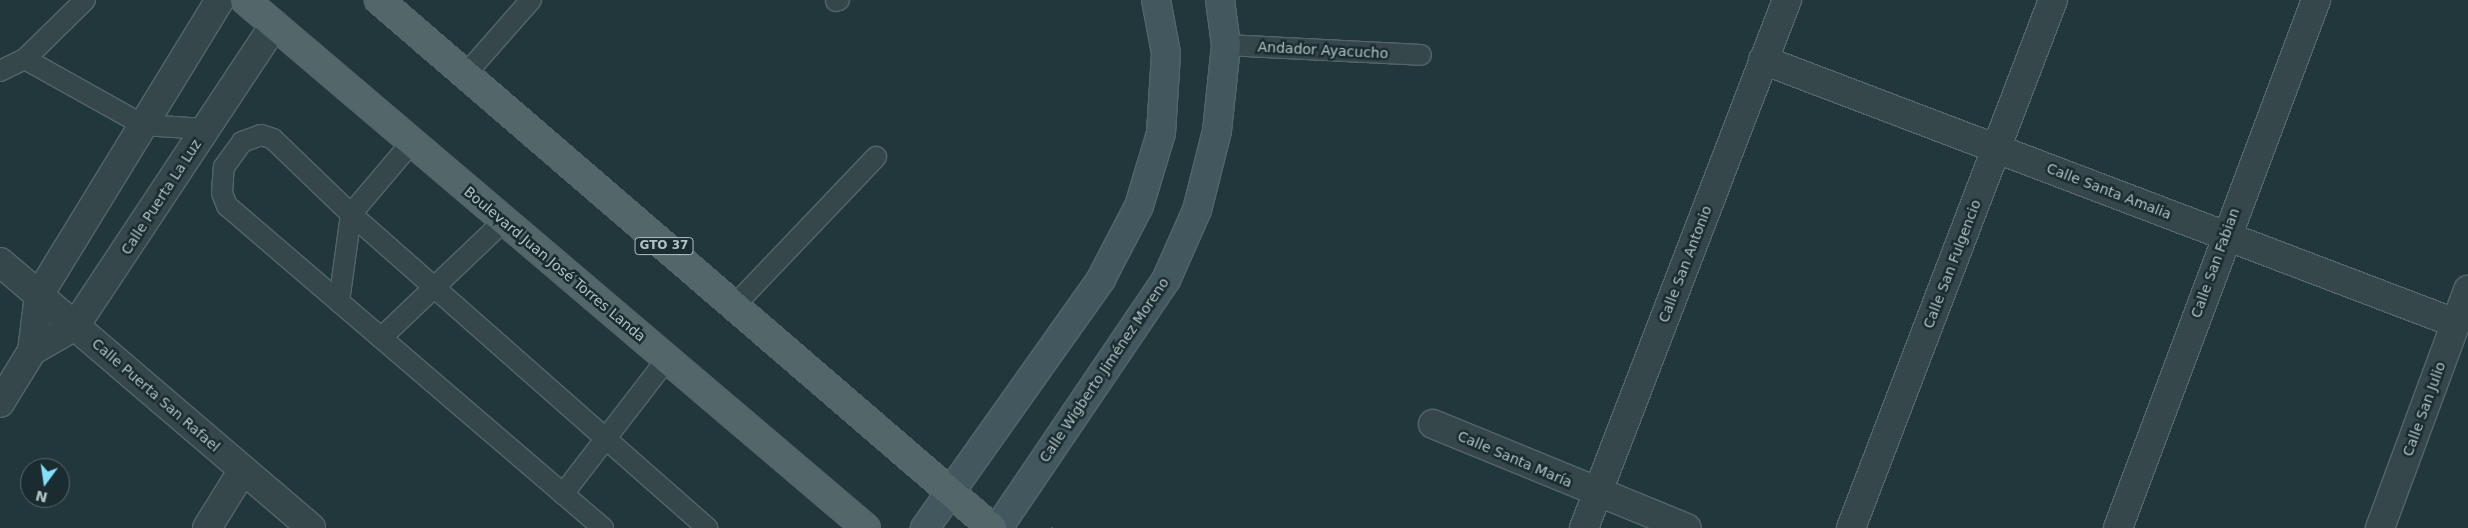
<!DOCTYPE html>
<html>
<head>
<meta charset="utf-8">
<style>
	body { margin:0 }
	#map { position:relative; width:2468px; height:528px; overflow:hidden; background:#22373b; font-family:"DejaVu Sans",sans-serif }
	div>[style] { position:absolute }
	.path>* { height:3px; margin-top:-1.5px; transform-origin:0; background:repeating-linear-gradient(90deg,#465d57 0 4px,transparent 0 8px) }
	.roads { filter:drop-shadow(1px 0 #546569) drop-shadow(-1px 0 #546569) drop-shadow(0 1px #546569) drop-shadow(0 -1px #546569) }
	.lane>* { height:20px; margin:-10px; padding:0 10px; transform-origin:10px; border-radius:10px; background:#36474b }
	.street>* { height:28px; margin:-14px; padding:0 14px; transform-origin:14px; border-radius:14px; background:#36474b }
	.secondary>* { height:28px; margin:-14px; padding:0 14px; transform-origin:14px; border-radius:14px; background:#43585e }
	.primary>* { height:28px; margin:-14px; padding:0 14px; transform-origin:14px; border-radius:14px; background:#53676b }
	span { translate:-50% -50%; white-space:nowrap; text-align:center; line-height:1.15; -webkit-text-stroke:5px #1b2c30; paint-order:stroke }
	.shield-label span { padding:1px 4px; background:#1b2c30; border:1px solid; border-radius:4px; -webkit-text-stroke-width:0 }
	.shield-label { font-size:12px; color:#b1c2c7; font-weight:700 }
	.street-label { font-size:14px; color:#b1c2c7 }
	.north { position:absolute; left:20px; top:458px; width:50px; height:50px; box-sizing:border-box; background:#1b2c30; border:1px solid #57686c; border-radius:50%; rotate:194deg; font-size:14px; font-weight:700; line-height:20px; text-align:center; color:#b1c2c7 }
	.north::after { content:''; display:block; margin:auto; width:18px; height:22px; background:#84e0f9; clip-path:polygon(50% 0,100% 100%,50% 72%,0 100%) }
</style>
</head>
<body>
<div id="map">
	<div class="path">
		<div style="left:1051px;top:528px;width:2px"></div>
	</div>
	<div class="roads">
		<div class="lane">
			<div style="left:836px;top:1px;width:3px;rotate:-18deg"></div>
			<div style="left:1226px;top:45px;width:195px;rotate:2.9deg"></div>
			<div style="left:25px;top:59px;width:135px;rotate:29.2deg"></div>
			<div style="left:143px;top:125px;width:62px;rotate:3.7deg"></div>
			<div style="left:0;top:71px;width:28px;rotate:-26deg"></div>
			<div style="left:25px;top:59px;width:84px;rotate:-44.5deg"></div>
			<div style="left:465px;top:75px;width:100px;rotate:-48.7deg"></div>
			<div style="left:339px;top:302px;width:89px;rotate:-82.2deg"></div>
			<div style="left:351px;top:214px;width:94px;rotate:-49.7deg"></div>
			<div style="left:734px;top:306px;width:206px;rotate:-46.4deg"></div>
			<div style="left:381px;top:338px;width:170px;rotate:-43.6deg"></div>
			<div style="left:563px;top:494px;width:170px;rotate:-52.4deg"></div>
			<div style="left:603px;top:528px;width:495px;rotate:-139.4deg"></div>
			<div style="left:227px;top:206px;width:14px;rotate:-111deg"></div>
			<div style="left:222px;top:193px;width:26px;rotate:-86deg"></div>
			<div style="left:224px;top:167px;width:31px;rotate:-54deg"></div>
			<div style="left:242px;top:142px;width:20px;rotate:-20deg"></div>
			<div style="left:261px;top:135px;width:13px;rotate:18deg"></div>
			<div style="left:273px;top:139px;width:108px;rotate:43.9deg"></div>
			<div style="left:351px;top:214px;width:475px;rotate:41.4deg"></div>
		</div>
		<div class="street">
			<div style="left:1763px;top:60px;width:740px;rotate:20.81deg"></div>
			<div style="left:0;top:262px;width:409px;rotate:40.5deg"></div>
			<div style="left:32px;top:351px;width:50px;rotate:-30.2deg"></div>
			<div style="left:75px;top:326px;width:361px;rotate:-56.5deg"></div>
			<div style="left:0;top:403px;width:61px;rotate:-58.4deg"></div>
			<div style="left:32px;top:351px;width:56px;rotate:-82.9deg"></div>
			<div style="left:39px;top:295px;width:346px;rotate:-58.5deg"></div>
			<div style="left:1433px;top:424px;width:274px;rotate:22.3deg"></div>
			<div style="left:207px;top:528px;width:68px;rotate:-58.2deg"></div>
			<div style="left:1584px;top:528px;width:566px;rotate:-68.97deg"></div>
			<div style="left:1851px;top:528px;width:565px;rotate:-69.06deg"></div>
			<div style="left:2118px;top:528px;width:564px;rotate:-69.44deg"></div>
			<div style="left:2380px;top:528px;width:254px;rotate:-69.7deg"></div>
		</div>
		<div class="secondary">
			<div style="left:925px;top:528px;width:305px;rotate:-54.7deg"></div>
			<div style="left:1101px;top:279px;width:82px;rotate:-62.5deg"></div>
			<div style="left:1139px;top:206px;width:76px;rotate:-73.2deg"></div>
			<div style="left:1161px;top:133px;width:80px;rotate:-86.4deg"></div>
			<div style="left:1166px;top:53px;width:54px;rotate:-100.7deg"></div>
			<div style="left:998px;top:528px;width:300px;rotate:-55.9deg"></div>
			<div style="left:1166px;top:280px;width:77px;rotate:-66.1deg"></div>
			<div style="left:1197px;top:210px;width:81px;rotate:-75.8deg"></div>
			<div style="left:1217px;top:131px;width:86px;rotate:-84deg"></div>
			<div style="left:1226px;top:45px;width:45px;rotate:-97.6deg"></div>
		</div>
		<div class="primary">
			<div style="left:245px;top:0;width:815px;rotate:40.37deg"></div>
			<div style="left:379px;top:0;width:809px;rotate:40.74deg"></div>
		</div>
	</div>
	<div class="shield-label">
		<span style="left:664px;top:246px">GTO 37</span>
	</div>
	<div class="street-label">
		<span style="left:1323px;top:50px;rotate:3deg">Andador Ayacucho</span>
		<span style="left:2109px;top:191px;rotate:21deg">Calle Santa Amalia</span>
		<span style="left:161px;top:197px;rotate:-57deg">Calle Puerta La Luz</span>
		<span style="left:2215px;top:263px;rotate:-70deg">Calle San Fabian</span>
		<span style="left:555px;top:264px;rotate:40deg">Boulevard Juan José Torres Landa</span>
		<span style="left:1685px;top:264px;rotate:-69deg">Calle San Antonio</span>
		<span style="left:1952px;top:264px;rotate:-69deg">Calle San Fulgencio</span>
		<span style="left:1104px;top:370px;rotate:-56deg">Calle Wigberto Jiménez Moreno</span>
		<span style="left:156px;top:395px;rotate:41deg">Calle Puerta San Rafael</span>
		<span style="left:2424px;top:409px;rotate:-70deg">Calle San Julio</span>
		<span style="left:1515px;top:459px;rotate:23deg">Calle Santa María</span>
	</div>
	<div class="north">N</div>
</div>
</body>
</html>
